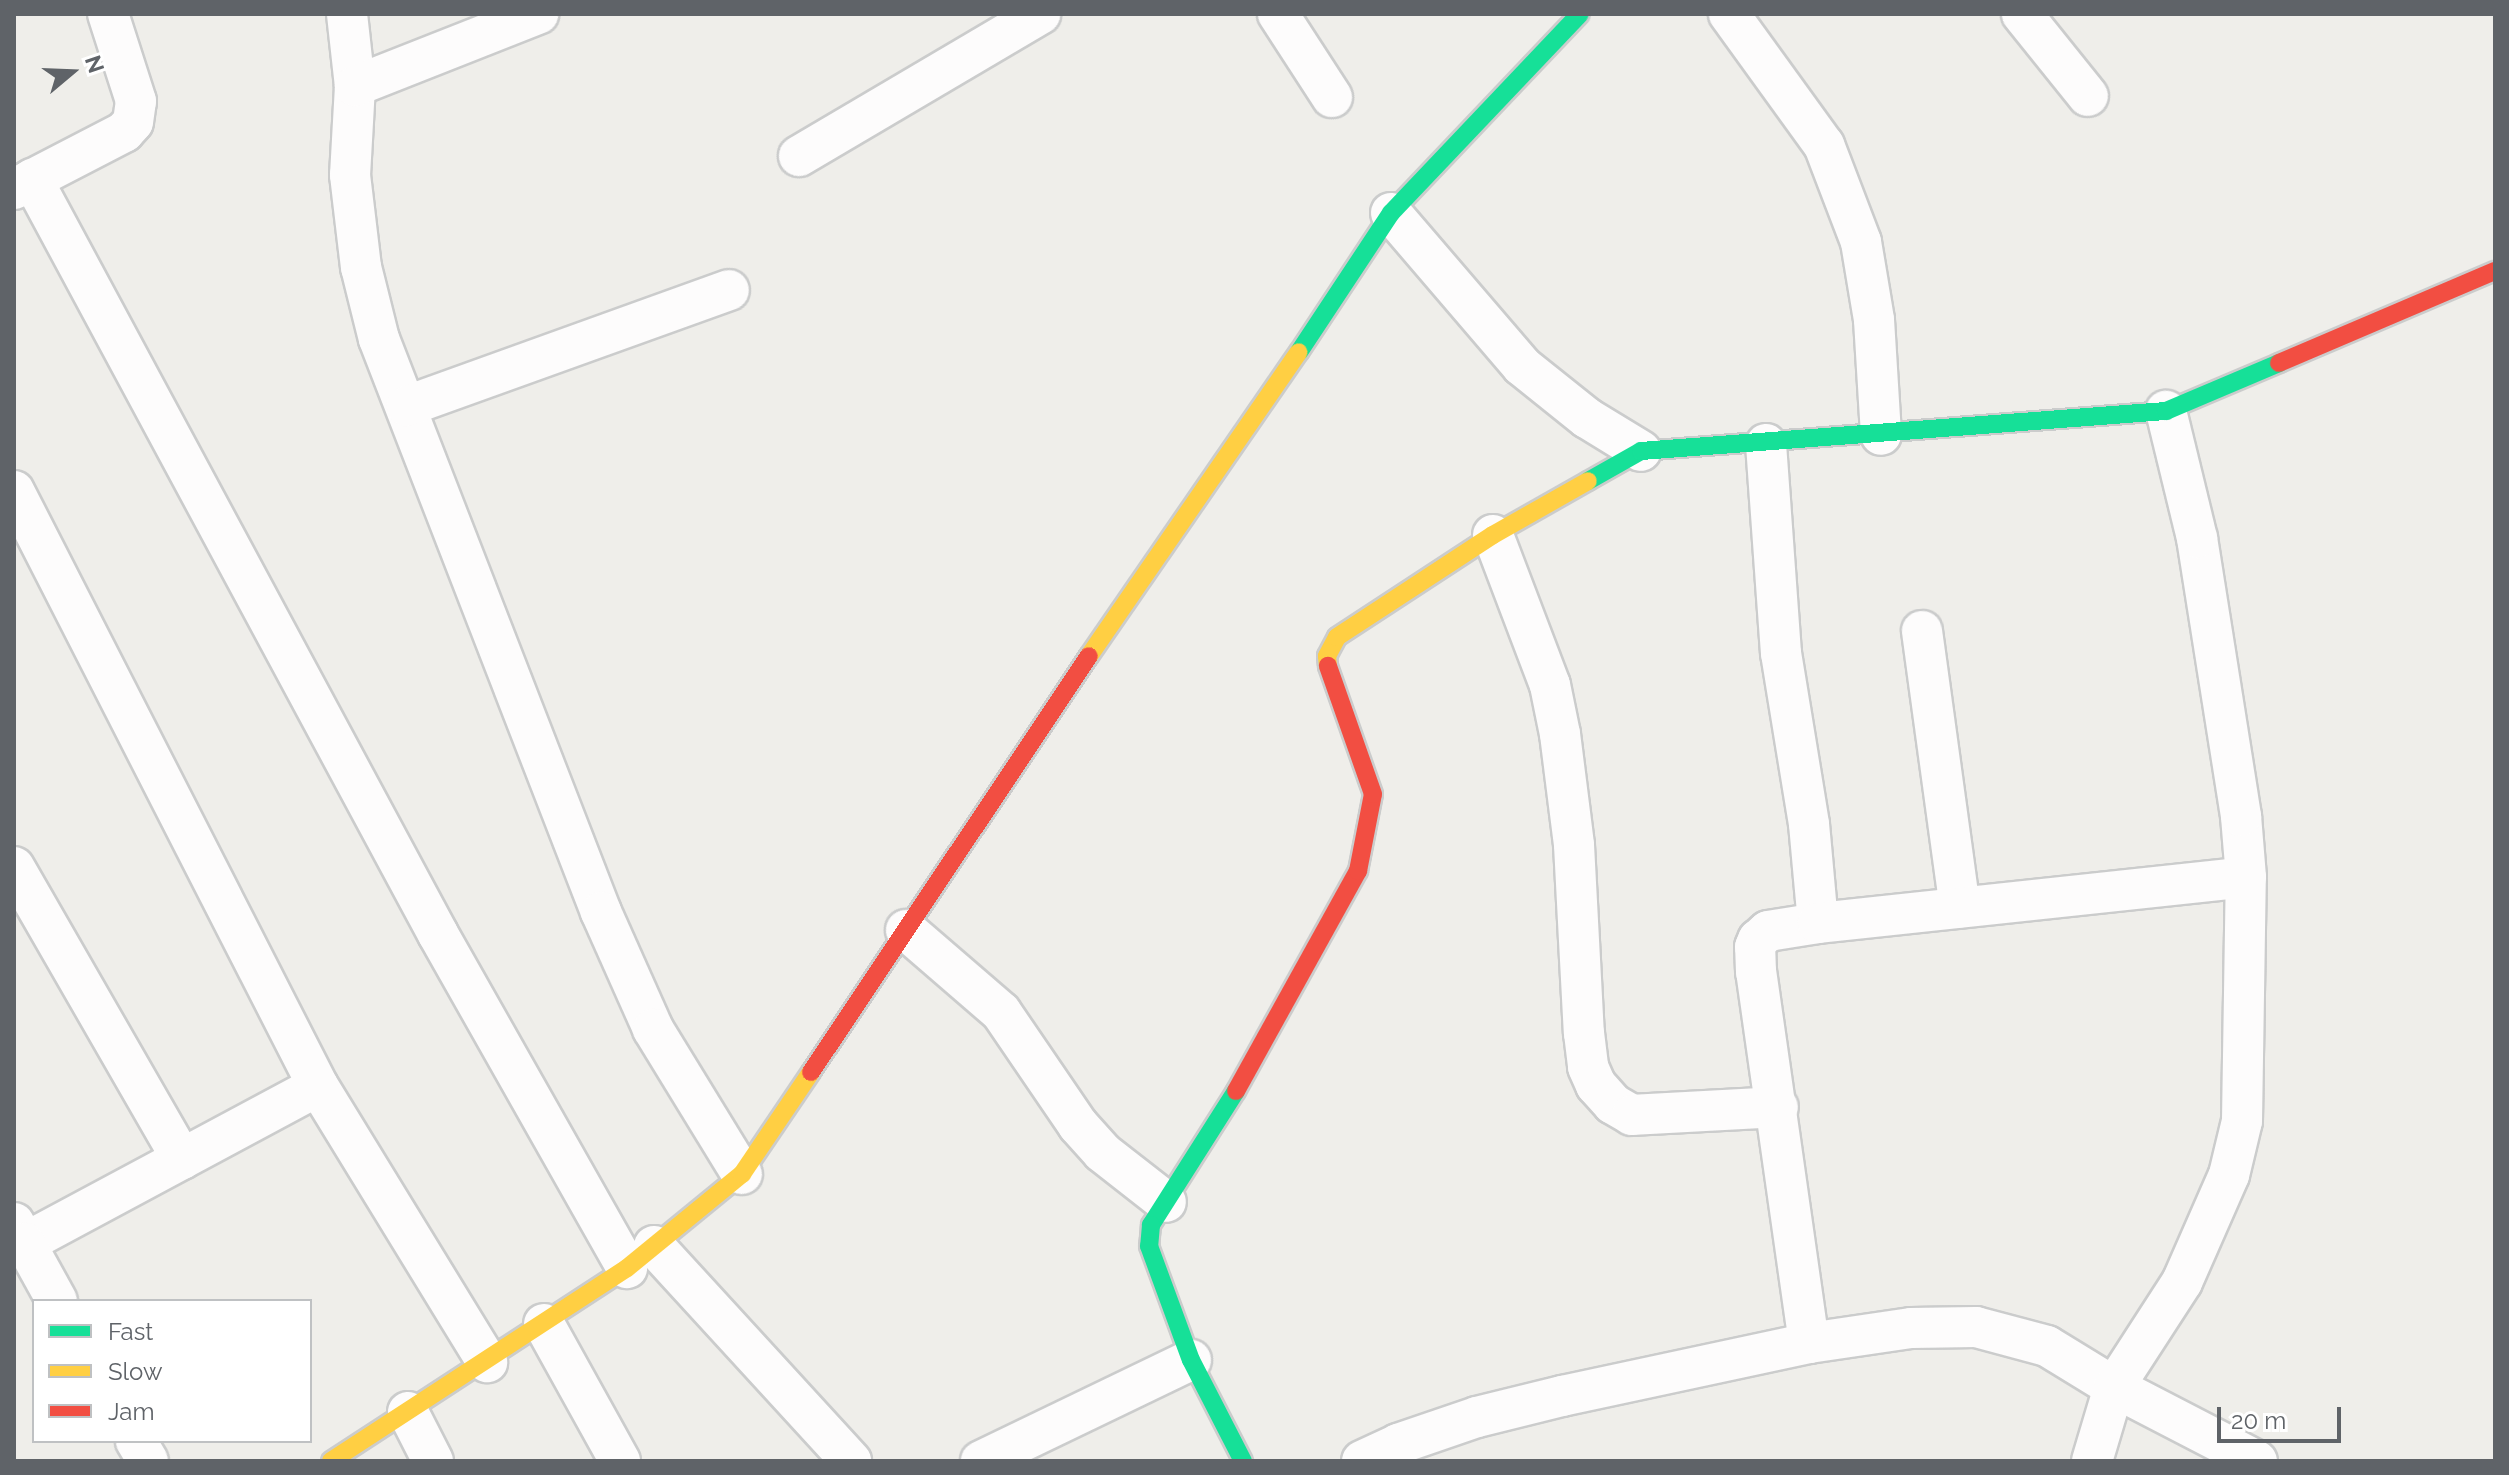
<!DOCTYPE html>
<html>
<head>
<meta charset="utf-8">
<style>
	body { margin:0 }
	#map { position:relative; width:2509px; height:1475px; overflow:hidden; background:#efeeea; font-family:Raleway,sans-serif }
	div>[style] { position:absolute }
	.roads { filter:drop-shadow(2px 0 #cbcccc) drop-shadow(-2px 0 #cbcccc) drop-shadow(0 2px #cbcccc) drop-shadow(0 -2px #cbcccc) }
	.street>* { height:40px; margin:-20px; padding:0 20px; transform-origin:20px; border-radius:20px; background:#fdfcfc }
	.fast>* { height:18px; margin:-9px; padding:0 9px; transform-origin:9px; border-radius:9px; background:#16e098 }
	.slow>* { height:18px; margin:-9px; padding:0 9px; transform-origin:9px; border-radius:9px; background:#ffcf43 }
	.jam>* { height:18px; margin:-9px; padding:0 9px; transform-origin:9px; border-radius:9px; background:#f24e42 }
	span { translate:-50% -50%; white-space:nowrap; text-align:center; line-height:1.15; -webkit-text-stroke:6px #fff; paint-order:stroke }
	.frame { position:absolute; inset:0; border:16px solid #5f6368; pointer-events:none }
	.legend { position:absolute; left:32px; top:1299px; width:280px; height:144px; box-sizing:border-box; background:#fff; border:2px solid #bfc1c3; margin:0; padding:10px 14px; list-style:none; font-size:24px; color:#5f6368 }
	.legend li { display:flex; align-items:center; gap:16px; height:40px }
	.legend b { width:40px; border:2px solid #bfc1c3 }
	.north { position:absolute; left:32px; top:32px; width:80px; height:80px; -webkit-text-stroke:6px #fff; paint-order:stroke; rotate:71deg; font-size:22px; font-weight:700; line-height:32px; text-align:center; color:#5f6368 }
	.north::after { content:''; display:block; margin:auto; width:28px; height:36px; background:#5f6368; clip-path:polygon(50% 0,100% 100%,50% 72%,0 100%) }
	.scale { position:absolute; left:2217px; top:1407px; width:124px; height:36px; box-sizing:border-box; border:4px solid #5f6368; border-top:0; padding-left:10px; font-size:24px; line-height:28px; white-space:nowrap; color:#5f6368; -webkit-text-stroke:6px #fff; paint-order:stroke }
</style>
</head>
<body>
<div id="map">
	<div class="roads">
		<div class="street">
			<div style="left:347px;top:14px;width:72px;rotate:83.7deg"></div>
			<div style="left:355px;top:86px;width:89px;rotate:93.2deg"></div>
			<div style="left:350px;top:175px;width:93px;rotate:83.2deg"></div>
			<div style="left:361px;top:267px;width:74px;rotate:76deg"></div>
			<div style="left:379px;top:339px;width:615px;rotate:68.82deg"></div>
			<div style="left:601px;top:912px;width:128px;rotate:66deg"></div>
			<div style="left:653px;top:1029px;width:170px;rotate:58.5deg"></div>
			<div style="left:1278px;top:14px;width:99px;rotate:57deg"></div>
			<div style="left:1729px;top:14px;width:162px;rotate:54.1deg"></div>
			<div style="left:1824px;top:145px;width:104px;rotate:69.1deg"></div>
			<div style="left:1861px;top:242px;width:79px;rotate:80.5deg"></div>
			<div style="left:1874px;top:320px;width:115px;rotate:86.5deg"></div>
			<div style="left:2022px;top:14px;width:105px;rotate:51.2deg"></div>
			<div style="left:355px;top:86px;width:197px;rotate:-21.5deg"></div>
			<div style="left:799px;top:156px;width:280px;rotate:-30.5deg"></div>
			<div style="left:32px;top:179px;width:857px;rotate:61.73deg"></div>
			<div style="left:438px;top:934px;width:384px;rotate:60.5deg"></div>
			<div style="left:14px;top:189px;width:124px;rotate:-27.4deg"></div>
			<div style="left:124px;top:132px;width:13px;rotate:-48deg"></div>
			<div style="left:133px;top:122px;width:21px;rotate:-82deg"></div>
			<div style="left:136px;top:101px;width:91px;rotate:-107.8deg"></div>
			<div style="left:1391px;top:213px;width:201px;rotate:49.4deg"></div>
			<div style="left:1522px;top:366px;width:83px;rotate:38.7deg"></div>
			<div style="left:1587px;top:418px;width:63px;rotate:31.4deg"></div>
			<div style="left:407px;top:406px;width:342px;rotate:-19.8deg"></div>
			<div style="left:1766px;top:444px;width:210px;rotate:85.9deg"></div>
			<div style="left:1781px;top:653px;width:173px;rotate:80.7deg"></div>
			<div style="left:1809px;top:824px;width:99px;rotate:84.8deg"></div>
			<div style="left:14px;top:491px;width:668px;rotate:62.94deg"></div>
			<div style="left:318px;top:1086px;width:324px;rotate:58.5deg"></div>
			<div style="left:1493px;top:535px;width:160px;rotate:69.2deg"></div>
			<div style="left:1550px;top:685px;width:50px;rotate:78.5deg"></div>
			<div style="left:1560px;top:734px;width:112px;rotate:82.8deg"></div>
			<div style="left:1574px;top:845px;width:188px;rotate:87deg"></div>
			<div style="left:1584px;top:1033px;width:34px;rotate:83deg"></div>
			<div style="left:1588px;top:1067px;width:20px;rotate:66deg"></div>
			<div style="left:1596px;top:1085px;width:25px;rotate:48deg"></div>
			<div style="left:1613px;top:1104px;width:22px;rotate:30deg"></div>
			<div style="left:1632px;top:1115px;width:146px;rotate:-3.1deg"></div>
			<div style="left:1922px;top:631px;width:279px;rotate:82.2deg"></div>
			<div style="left:14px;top:867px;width:337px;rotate:60.1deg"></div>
			<div style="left:906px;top:930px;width:125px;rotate:40.8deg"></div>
			<div style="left:1001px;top:1012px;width:137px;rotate:55.7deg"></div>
			<div style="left:1078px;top:1125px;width:36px;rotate:48deg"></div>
			<div style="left:1102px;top:1152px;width:81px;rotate:38deg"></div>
			<div style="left:14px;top:1223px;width:23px;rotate:61deg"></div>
			<div style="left:25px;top:1243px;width:332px;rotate:-28.2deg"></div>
			<div style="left:25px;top:1243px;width:66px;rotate:61.1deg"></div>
			<div style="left:654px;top:1246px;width:292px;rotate:47.5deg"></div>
			<div style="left:544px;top:1324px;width:157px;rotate:61deg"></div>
			<div style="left:1809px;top:1343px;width:375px;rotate:-98.1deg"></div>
			<div style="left:1756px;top:972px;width:25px;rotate:-92deg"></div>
			<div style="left:1755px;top:947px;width:8px;rotate:-67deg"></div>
			<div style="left:1758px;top:940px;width:13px;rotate:-42deg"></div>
			<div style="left:1768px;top:931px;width:51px;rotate:-9.1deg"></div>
			<div style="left:1818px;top:923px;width:430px;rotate:-6.1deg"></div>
			<div style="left:408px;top:1412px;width:55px;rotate:63deg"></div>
			<div style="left:136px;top:1441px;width:23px;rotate:59deg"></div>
			<div style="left:981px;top:1461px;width:233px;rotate:-25.7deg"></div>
			<div style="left:1362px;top:1461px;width:40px;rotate:-25deg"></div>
			<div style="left:1398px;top:1444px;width:83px;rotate:-18.9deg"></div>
			<div style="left:1477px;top:1417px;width:88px;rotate:-13.9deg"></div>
			<div style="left:1562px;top:1396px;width:253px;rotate:-12.1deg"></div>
			<div style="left:1809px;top:1343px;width:103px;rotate:-8.4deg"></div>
			<div style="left:1911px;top:1328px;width:65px;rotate:-0.9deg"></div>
			<div style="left:1976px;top:1327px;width:73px;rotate:15deg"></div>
			<div style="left:2047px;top:1346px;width:79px;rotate:31.5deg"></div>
			<div style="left:2114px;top:1387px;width:161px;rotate:27.4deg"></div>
			<div style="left:2092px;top:1461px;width:77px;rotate:-73.4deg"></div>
			<div style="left:2114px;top:1387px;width:125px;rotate:-57.1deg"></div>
			<div style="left:2182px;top:1282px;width:117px;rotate:-66.3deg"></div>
			<div style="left:2229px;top:1175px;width:56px;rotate:-76.5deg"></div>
			<div style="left:2242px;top:1121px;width:244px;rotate:-89.1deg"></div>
			<div style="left:2246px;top:877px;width:61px;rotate:-94.7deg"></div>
			<div style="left:2241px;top:816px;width:281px;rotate:-99deg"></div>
			<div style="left:2197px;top:538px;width:131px;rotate:-103.7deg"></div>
		</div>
		<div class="fast">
			<div style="left:1299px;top:352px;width:167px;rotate:-56.5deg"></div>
			<div style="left:1391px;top:213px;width:274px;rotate:-46.5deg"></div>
			<div style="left:1588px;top:481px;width:61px;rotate:-29.5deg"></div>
			<div style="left:1641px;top:451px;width:527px;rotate:-4.36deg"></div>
			<div style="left:2166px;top:411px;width:123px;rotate:-23deg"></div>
			<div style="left:1236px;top:1091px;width:159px;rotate:122.4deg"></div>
			<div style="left:1151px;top:1225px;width:21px;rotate:95deg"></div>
			<div style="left:1149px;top:1246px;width:121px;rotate:69.8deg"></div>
			<div style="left:1191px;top:1360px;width:114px;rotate:62.8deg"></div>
		</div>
		<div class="slow">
			<div style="left:1089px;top:656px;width:369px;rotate:-55.4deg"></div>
			<div style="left:1328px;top:666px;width:10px;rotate:-96deg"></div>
			<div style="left:1327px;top:656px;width:21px;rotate:-62deg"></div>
			<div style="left:1337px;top:637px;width:186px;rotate:-33.2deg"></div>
			<div style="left:1493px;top:535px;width:109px;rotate:-29.6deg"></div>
			<div style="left:331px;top:1461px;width:353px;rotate:-33.1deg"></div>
			<div style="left:627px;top:1268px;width:149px;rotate:-39.3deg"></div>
			<div style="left:742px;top:1174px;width:123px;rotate:-55.9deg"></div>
		</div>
		<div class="jam">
			<div style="left:2279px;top:363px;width:235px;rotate:-23.1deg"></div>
			<div style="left:811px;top:1072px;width:500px;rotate:-56.25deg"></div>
			<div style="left:1236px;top:1091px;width:252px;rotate:-61deg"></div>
			<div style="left:1358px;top:871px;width:78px;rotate:-79deg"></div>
			<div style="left:1373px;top:794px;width:136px;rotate:-109.4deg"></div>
		</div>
	</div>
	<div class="frame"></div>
	<ul class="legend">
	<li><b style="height:10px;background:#16e098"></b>Fast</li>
	<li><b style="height:10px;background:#ffcf43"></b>Slow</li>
	<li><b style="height:10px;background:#f24e42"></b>Jam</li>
	</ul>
	<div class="north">N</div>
	<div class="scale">20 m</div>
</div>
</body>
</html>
